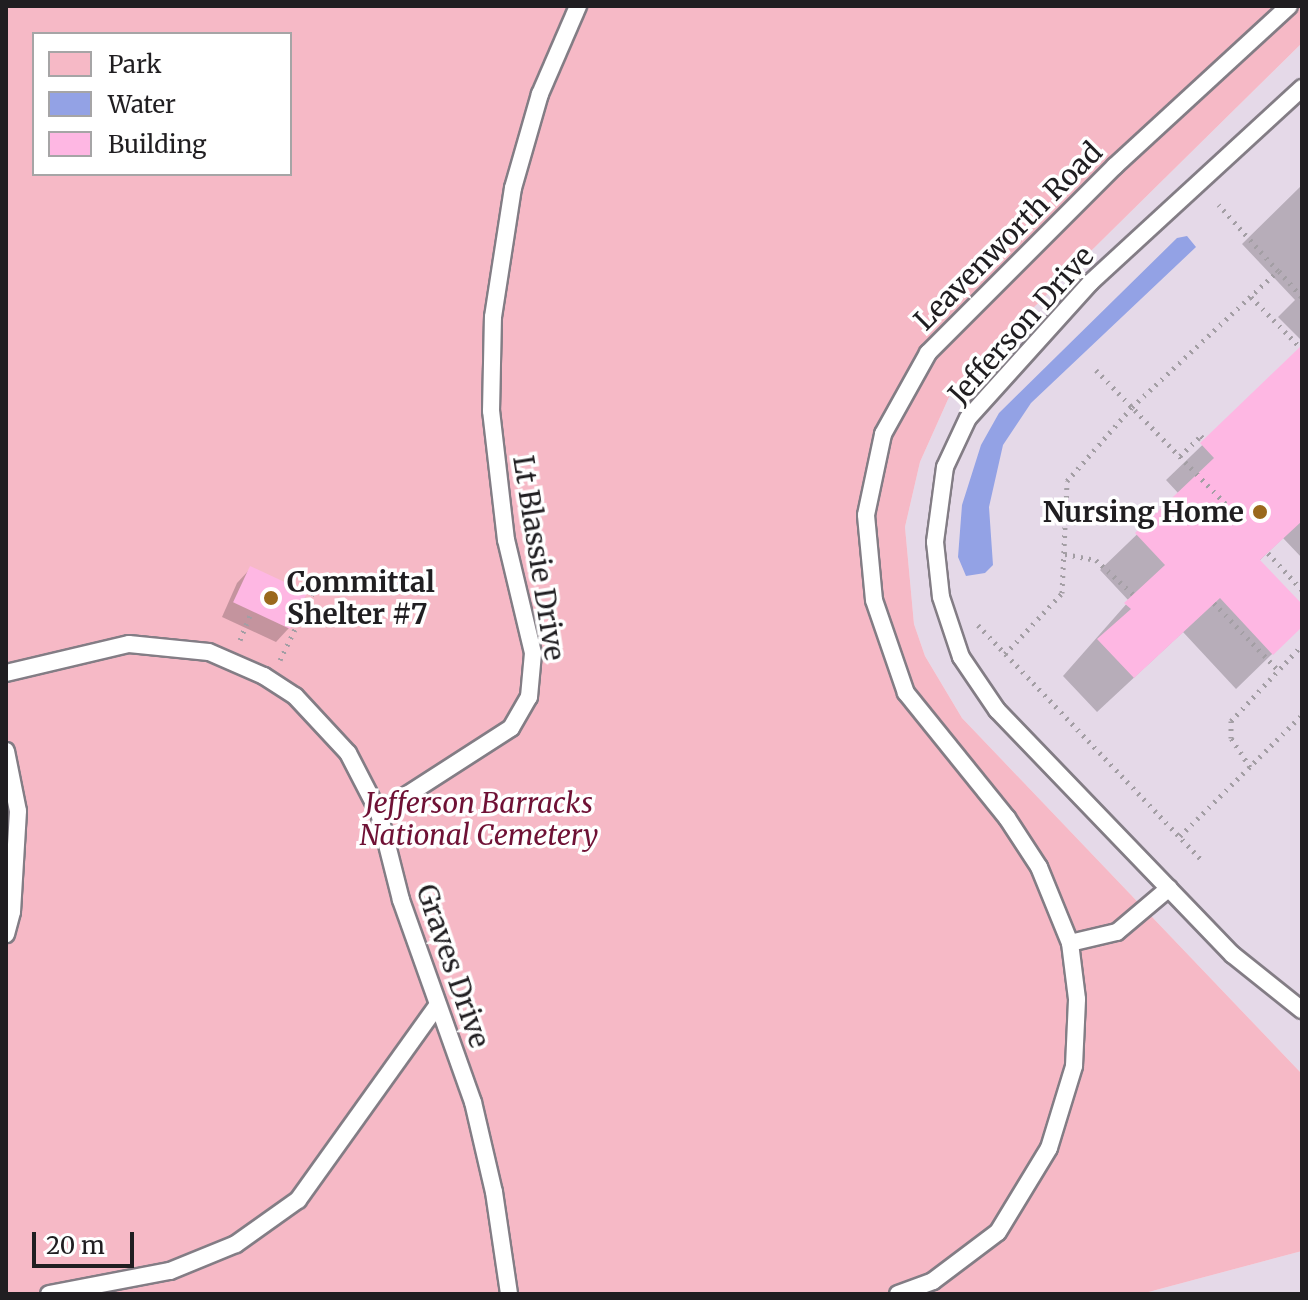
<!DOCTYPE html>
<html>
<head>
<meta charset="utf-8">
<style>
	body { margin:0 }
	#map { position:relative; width:1308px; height:1300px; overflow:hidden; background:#efe8f1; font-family:Merriweather,serif }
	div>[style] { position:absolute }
	.built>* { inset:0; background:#e5d9e8 }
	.green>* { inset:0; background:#f6b9c6 }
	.water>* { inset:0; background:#93a2e5 }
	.shadow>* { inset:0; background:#0003 }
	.building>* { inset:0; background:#feb7e3; transform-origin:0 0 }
	.path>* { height:5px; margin-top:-2.5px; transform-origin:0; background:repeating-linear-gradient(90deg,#a39ea4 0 2px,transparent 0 8px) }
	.roads { filter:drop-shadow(2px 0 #837d85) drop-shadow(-2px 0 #837d85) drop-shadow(0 2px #837d85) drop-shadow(0 -2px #837d85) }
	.service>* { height:16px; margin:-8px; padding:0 8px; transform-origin:8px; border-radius:8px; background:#fff }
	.dots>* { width:22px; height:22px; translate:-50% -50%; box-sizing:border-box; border:4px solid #fff; border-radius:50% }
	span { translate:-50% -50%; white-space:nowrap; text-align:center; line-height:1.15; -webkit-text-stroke:7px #fff; paint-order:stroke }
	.street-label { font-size:28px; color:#201e21 }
	.poi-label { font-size:28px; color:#201e21; font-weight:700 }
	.right { translate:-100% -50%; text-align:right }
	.left { translate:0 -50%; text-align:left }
	.park-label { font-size:28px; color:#6f1135; font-style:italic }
	.frame { position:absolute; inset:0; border:8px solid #201e21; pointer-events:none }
	.legend { position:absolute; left:32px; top:32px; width:260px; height:144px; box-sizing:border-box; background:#fff; border:2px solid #a6a5a6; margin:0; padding:10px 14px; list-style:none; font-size:24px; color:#201e21 }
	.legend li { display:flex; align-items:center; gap:16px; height:40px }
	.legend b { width:40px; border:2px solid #a6a5a6 }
	.scale { position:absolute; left:32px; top:1232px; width:102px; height:36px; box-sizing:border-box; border:4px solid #201e21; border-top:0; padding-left:10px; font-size:24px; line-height:28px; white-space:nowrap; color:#201e21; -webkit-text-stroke:6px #fff; paint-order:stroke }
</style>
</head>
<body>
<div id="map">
	<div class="built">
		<div style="clip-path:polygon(1302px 43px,1302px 1074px,962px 718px,925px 656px,914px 624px,905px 527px,920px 462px,954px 386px)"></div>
		<div style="clip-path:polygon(1302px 1251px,1302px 1294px,1141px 1294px)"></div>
	</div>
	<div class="green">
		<div style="clip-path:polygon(evenodd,6px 6px,1302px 6px,1302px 43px,954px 386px,920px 462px,905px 527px,914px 624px,925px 656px,962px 718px,1302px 1074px,1302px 1251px,1141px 1294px,6px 1294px,6px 6px,34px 34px,290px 34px,290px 174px,34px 174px,34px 34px)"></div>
	</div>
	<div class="water">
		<div style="clip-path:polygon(1187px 236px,1196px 247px,1031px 403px,1003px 445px,989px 507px,993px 565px,985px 573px,966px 576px,958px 557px,962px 505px,981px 445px,999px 413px,1177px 238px)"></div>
	</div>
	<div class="shadow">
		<div style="clip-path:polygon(1302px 185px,1302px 341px,1278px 317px,1295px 300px,1242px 244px)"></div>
		<div style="clip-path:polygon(1302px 349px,1302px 558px,1283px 538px,1259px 561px,1302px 607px,1302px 625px,1236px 689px,1183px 632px,1097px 712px,1063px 676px,1129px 601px,1100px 570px,1179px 494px,1166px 480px)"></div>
		<div style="clip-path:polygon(250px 569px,289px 628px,276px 642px,222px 617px,237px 583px)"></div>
	</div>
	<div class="building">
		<div style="clip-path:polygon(1302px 345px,1302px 521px,1260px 560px,1302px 604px,1302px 627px,1273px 655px,1220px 598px,1134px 678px,1097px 639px,1131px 609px,1124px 603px,1165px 565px,1135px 533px,1214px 458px,1200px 443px)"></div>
		<div style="left:250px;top:566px;width:63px;height:40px;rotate:25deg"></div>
	</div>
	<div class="path">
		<div style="left:1279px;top:271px;width:35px;rotate:49deg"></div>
		<div style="left:1251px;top:297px;width:70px;rotate:45.6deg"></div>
		<div style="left:1096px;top:370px;width:187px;rotate:45.9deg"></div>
		<div style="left:1180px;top:456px;width:29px;rotate:-44deg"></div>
		<div style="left:1201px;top:436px;width:4px;rotate:45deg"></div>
		<div style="left:1268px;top:553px;width:50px;rotate:47.4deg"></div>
		<div style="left:1065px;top:554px;width:32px;rotate:11deg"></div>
		<div style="left:1096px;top:560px;width:50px;rotate:42.6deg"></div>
		<div style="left:1214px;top:603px;width:91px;rotate:46.3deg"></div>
		<div style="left:978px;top:625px;width:323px;rotate:46.4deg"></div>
		<div style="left:240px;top:640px;width:31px;rotate:-68deg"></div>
		<div style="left:1005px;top:654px;width:83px;rotate:-46.9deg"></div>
		<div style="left:1062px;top:593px;width:112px;rotate:-87.4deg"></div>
		<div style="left:1067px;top:481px;width:98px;rotate:-48.7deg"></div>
		<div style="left:1132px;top:407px;width:200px;rotate:-43deg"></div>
		<div style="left:1278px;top:271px;width:89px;rotate:-131.8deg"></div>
		<div style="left:280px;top:660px;width:73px;rotate:-64.1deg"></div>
		<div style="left:1250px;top:767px;width:35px;rotate:-123deg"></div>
		<div style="left:1231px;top:738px;width:17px;rotate:-90deg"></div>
		<div style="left:1231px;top:721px;width:104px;rotate:-46.9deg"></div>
		<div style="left:1180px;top:836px;width:172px;rotate:-44.8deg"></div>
	</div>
	<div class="roads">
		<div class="service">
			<div style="left:1302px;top:88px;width:287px;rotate:137.4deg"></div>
			<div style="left:1091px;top:282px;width:183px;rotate:132.1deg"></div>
			<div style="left:968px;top:418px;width:54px;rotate:115.1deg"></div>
			<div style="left:945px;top:467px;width:76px;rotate:97.6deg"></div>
			<div style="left:935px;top:542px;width:55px;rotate:83.8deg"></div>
			<div style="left:941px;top:597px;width:63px;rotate:71.6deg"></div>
			<div style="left:961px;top:657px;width:64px;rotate:55.8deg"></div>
			<div style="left:997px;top:710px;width:340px;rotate:46.1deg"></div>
			<div style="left:1233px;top:955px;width:88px;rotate:38.6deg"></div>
			<div style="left:6px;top:673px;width:126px;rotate:-13.3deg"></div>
			<div style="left:129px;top:644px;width:80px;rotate:5.7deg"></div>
			<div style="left:209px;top:652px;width:60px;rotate:23.6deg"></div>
			<div style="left:264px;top:676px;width:37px;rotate:33deg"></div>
			<div style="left:295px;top:696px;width:78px;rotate:47.1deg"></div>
			<div style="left:348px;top:753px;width:68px;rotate:62.7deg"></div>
			<div style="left:379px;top:813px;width:90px;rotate:75.8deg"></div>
			<div style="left:401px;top:900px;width:214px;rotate:70.4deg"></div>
			<div style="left:473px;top:1102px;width:92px;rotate:76.9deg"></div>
			<div style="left:494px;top:1192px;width:103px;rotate:81.6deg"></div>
			<div style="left:6px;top:751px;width:61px;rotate:78.7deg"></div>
			<div style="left:18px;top:811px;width:101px;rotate:93.4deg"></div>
			<div style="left:12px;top:912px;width:23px;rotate:105deg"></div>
			<div style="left:379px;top:813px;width:157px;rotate:-32.8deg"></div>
			<div style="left:511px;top:728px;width:36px;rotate:-60deg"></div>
			<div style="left:529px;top:697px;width:44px;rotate:-84.8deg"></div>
			<div style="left:533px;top:653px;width:116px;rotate:-103.4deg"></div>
			<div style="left:506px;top:540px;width:130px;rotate:-96.6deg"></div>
			<div style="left:491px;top:411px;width:94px;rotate:-88.8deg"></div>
			<div style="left:493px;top:317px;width:131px;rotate:-81.2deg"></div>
			<div style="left:513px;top:188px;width:98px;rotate:-74deg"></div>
			<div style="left:540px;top:94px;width:96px;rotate:-66.6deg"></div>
			<div style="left:1070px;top:943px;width:48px;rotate:-13.2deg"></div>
			<div style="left:1117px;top:932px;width:68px;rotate:-40.2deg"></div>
			<div style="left:49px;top:1294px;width:123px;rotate:-10.8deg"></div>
			<div style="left:170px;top:1271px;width:71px;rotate:-22.2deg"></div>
			<div style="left:236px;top:1244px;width:76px;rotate:-35.4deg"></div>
			<div style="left:298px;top:1200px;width:239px;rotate:-54.4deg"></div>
			<div style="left:898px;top:1294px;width:37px;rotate:-20deg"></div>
			<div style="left:933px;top:1281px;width:81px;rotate:-37deg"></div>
			<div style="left:998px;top:1232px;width:98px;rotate:-58.7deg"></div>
			<div style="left:1049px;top:1148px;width:86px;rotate:-73deg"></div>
			<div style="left:1074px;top:1066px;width:67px;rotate:-87.4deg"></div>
			<div style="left:1077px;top:999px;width:56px;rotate:-97.1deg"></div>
			<div style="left:1070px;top:943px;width:82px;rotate:-112.2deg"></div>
			<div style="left:1039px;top:867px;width:59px;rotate:-123.1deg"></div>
			<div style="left:1007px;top:818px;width:161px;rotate:-128.9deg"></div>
			<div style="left:906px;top:693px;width:98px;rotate:-109deg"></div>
			<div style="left:874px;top:600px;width:85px;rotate:-95.4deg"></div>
			<div style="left:866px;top:515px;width:83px;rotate:-78.1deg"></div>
			<div style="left:883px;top:434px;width:93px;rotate:-60.9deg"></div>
			<div style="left:928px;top:353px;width:264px;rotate:-45deg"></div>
			<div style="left:1115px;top:166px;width:236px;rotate:-42.6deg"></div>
		</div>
	</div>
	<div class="dots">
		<div style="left:1260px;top:512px;background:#9a681c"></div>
		<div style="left:271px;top:598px;background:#9a681c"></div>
	</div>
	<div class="street-label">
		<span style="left:1008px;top:236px;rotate:-45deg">Leavenworth Road</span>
		<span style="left:1021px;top:325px;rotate:-48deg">Jefferson Drive</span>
		<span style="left:539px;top:558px;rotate:81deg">Lt Blassie Drive</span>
		<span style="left:453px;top:966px;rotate:71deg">Graves Drive</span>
	</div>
	<div class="poi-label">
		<span class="right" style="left:1244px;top:512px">Nursing Home</span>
		<span class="left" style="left:287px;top:598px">Committal<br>Shelter #7</span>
	</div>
	<div class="park-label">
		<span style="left:479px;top:819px">Jefferson Barracks<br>National Cemetery</span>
	</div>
	<div class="frame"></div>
	<ul class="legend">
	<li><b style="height:22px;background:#f6b9c6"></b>Park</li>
	<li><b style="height:22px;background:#93a2e5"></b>Water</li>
	<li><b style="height:22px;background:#feb7e3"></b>Building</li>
	</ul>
	<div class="scale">20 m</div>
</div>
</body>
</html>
